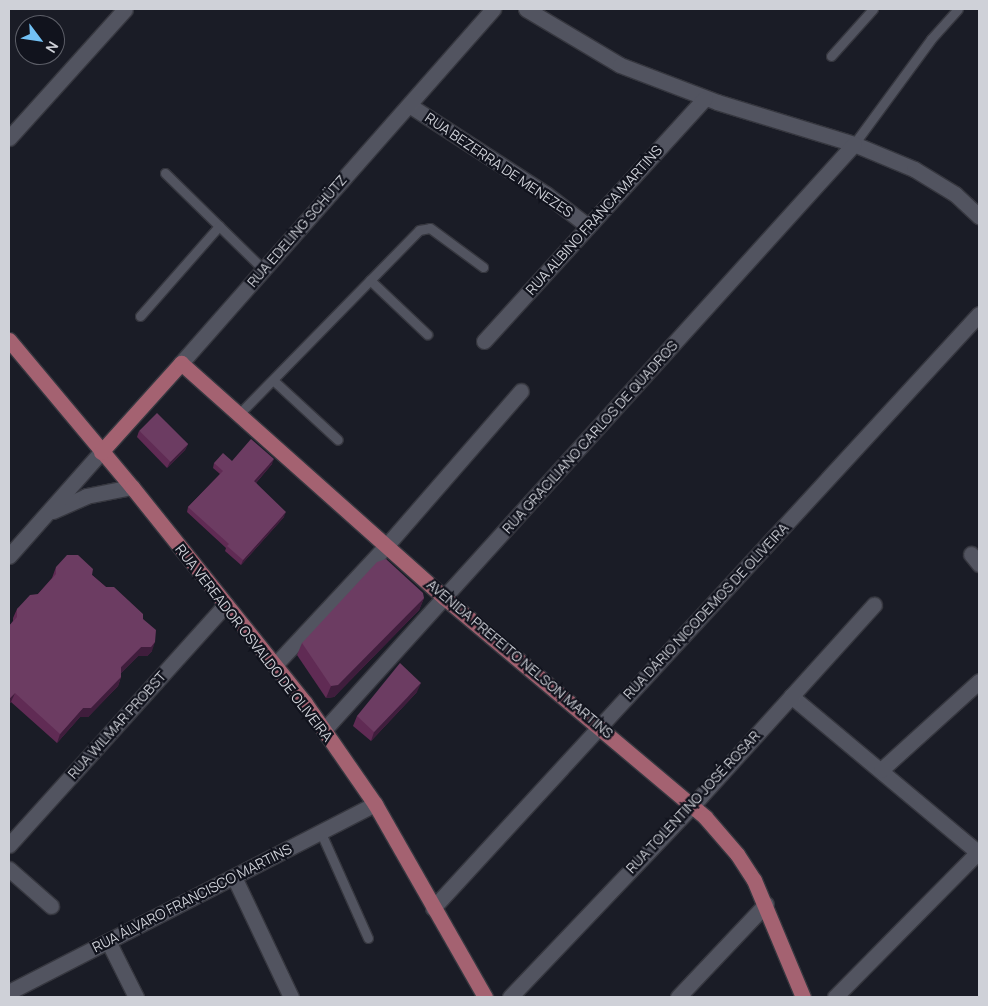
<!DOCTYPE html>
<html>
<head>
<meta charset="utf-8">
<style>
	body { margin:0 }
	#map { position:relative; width:988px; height:1006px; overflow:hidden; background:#1a1c26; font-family:Manrope,sans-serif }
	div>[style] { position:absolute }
	.roads { filter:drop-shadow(1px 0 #36373f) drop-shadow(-1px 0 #36373f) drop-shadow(0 1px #36373f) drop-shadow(0 -1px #36373f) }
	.service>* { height:9px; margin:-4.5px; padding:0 4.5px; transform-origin:4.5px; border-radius:4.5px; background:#525460 }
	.minor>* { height:15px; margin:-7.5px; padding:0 7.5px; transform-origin:7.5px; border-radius:7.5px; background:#525460 }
	.secondary>* { height:15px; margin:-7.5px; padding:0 7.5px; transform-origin:7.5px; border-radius:7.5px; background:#525460 }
	.primary>* { height:15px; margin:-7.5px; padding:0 7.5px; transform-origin:7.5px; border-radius:7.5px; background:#a46271 }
	.wall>* { inset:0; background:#602b54 }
	.shaded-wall>* { inset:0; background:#3f1d3c }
	.building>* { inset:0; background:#6c3c62; transform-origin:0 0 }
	span { translate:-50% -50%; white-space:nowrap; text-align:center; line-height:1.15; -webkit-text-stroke:4.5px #11131d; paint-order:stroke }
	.street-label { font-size:14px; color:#cfd1d8 }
	.frame { position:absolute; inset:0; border:10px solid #cfd1d8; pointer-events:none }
	.north { position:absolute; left:15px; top:15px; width:50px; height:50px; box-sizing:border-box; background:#11131d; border:1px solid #5d5f68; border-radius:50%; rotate:121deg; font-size:14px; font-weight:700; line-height:20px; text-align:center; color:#cfd1d8 }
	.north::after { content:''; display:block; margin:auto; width:18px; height:22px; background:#72c1f5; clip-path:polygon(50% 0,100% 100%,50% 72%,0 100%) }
</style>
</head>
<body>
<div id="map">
	<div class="roads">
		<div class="service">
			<div style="left:831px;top:56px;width:63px;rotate:-48.2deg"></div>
			<div style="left:854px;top:144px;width:130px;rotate:-53.7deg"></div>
			<div style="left:931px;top:39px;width:40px;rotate:-48deg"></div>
			<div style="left:165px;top:173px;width:137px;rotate:44.4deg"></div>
			<div style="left:370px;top:280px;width:79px;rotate:43.5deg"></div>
			<div style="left:140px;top:316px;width:120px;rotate:-48.7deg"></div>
			<div style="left:273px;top:380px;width:88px;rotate:42.7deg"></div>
			<div style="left:239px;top:414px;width:257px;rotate:-45.6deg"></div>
			<div style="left:419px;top:230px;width:11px;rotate:-10deg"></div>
			<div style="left:430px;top:228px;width:66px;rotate:36.3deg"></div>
			<div style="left:321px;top:833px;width:115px;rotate:65.9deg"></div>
		</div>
		<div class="minor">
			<div style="left:526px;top:9px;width:109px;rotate:30.8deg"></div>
			<div style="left:620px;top:65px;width:104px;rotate:20.9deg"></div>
			<div style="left:717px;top:102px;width:143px;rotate:17deg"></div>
			<div style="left:854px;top:144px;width:65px;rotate:22.6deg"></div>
			<div style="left:914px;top:169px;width:48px;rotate:31.4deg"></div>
			<div style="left:955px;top:194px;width:33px;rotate:43deg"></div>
			<div style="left:409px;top:105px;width:163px;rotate:33deg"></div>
			<div style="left:546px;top:194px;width:53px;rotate:37.3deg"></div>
			<div style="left:484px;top:341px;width:328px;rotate:-47.7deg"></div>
			<div style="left:971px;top:554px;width:13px;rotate:51deg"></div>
			<div style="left:275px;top:665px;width:164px;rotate:-47deg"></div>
			<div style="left:387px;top:545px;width:204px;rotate:-49deg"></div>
			<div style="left:791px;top:696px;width:245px;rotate:39.9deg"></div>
			<div style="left:324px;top:730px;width:790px;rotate:-47.87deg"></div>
			<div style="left:881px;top:770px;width:132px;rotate:-42.2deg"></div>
			<div style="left:9px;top:845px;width:324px;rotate:-48deg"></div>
			<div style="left:9px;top:869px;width:56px;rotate:41.4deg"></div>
			<div style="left:234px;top:877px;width:133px;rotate:64.6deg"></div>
			<div style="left:433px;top:908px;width:807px;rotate:-47.41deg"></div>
			<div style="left:108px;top:941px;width:63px;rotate:63.4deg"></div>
			<div style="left:9px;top:992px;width:411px;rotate:-27.2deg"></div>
			<div style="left:510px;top:997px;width:265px;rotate:-46.4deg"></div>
			<div style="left:693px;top:805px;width:270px;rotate:-47.9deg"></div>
			<div style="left:678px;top:997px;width:128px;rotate:-46.6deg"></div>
			<div style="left:835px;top:997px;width:204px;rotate:-45.4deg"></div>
		</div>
		<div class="secondary">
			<div style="left:9px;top:138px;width:173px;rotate:-48deg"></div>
			<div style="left:181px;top:363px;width:472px;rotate:-48.6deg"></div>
			<div style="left:53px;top:511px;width:36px;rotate:-24deg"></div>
			<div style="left:86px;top:496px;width:47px;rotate:-11.1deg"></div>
			<div style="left:9px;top:556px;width:139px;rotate:-48.5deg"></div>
		</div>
		<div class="primary">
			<div style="left:9px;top:340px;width:192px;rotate:50.1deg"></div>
			<div style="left:132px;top:487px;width:277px;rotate:51.3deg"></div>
			<div style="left:305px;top:703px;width:123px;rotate:55.3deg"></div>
			<div style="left:375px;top:804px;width:222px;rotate:60.3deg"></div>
			<div style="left:101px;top:452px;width:120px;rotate:-48deg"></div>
			<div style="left:181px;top:363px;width:353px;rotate:41.7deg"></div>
			<div style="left:445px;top:598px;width:340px;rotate:40.1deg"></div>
			<div style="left:705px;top:817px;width:49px;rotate:49.1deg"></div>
			<div style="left:737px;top:854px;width:31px;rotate:57deg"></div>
			<div style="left:754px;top:880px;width:127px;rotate:67.3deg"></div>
		</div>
	</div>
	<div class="wall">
		<div style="clip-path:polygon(139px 431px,188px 444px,185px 450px,167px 468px,137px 437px)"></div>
		<div style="clip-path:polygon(232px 461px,272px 464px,256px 483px,284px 517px,241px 565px,225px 551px,226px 548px,187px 512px,188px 507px,220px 474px,213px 468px,214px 463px)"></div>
		<div style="clip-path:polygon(56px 567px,92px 575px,143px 619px,152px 651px,147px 656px,138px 656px,121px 673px,121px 677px,118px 686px,88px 717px,80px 717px,57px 743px,11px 702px,9px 704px,9px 626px,13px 621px,13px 618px,17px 609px,38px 594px,52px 578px)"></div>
		<div style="clip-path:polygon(424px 598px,419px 610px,334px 697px,326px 698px,297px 655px,302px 643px)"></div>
		<div style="clip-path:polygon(417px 692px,371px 741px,353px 726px,357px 716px)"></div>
	</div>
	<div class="shaded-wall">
		<div style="clip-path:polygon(188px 444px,185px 450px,167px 468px,170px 462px)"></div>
		<div style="clip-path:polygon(274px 459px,272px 464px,253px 486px,254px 481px)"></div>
		<div style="clip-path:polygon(286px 512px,284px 517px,241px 565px,243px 560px)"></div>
		<div style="clip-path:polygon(424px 598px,419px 610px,334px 697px,326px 698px,331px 686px)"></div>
		<div style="clip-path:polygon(155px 642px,152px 651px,147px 656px,138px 656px,118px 676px,121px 667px,141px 647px)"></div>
		<div style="clip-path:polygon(121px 677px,118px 686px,88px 717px,80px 717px,57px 743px,60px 734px,83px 708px)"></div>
		<div style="clip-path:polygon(421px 683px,417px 692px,371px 741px,374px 732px)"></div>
		<div style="clip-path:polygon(15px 693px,11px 702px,9px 704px,9px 699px)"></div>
	</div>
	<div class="building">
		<div style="left:157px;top:413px;width:44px;height:25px;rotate:45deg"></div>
		<div style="clip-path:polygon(251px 439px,274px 459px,254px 481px,286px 512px,243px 560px,227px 546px,229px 544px,188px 507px,223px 471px,214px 463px,223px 453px,232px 461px)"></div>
		<div style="clip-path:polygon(67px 555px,78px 555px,93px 569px,92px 575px,106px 587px,114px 587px,143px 614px,143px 619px,156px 630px,155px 642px,151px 647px,141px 647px,121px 667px,121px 677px,91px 708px,83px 708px,60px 734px,15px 693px,9px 699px,9px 626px,17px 617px,17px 609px,30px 595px,38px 594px,56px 574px,56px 567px)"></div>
		<div style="clip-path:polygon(386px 559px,423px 593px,424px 598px,338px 685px,331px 686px,302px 643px,377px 562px)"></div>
		<div style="clip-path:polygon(400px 663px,421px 683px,374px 732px,357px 716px)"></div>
	</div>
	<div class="street-label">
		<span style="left:499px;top:165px;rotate:34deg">RUA BEZERRA DE MENEZES</span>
		<span style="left:594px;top:220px;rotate:-48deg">RUA ALBINO FRANCA MARTINS</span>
		<span style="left:297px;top:231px;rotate:-49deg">RUA EDELING SCHÜTZ</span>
		<span style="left:590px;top:437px;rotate:-48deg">RUA GRACILIANO CARLOS DE QUADROS</span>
		<span style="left:706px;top:611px;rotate:-47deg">RUA DÁRIO NICODEMOS DE OLIVEIRA</span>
		<span style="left:254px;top:643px;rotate:52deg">RUA VEREADOR OSVALDO DE OLIVEIRA</span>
		<span style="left:520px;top:659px;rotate:40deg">AVENIDA PREFEITO NELSON MARTINS</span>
		<span style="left:117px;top:725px;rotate:-48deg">RUA WILMAR PROBST</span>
		<span style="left:693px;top:802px;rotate:-47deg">RUA TOLENTINO JOSÉ ROSAR</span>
		<span style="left:192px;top:898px;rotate:-27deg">RUA ÁLVARO FRANCISCO MARTINS</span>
	</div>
	<div class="frame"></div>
	<div class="north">N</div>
</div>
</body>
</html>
